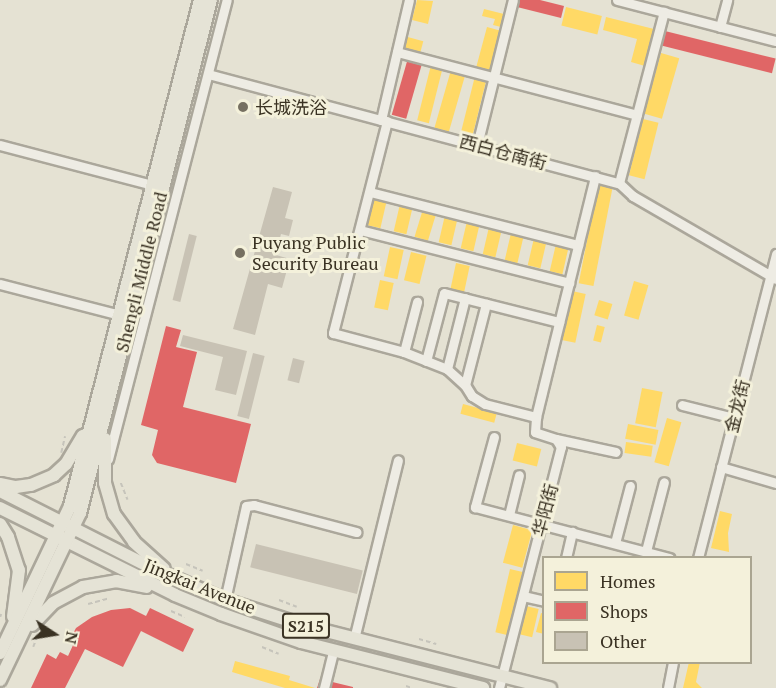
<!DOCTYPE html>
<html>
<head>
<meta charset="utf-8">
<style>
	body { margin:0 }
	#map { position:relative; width:776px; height:688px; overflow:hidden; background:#e5e2d3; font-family:"PT Serif","Noto Sans SC",serif }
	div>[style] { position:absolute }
	.homes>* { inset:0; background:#ffd966; transform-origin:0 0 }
	.shops>* { inset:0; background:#e06666; transform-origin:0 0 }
	.building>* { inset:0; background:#c8c2b4; transform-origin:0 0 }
	.minor-tunnel>* { height:9px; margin-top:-4.5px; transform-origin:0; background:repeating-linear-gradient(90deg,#c3bfb0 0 9px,transparent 0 13.5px) }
	.path>* { height:1.5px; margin-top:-0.75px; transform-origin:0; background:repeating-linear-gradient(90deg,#c6c4bb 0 4.5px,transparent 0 7.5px) }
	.roads { filter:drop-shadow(2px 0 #aba79b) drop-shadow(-2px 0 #aba79b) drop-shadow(0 2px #aba79b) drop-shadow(0 -2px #aba79b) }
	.minor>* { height:9px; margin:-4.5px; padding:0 4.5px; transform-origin:4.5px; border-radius:4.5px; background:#eeece4 }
	.major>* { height:12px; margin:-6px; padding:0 6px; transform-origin:6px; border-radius:6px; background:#e5e3d6 }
	.dots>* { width:16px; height:16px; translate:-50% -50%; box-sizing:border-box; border:3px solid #f4f1db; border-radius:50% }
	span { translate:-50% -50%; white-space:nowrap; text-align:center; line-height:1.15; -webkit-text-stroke:6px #f4f1db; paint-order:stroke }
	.shield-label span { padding:2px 4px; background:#f4f1db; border:2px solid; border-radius:4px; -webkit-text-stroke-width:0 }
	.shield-label { font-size:16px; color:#3a3223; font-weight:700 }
	.poi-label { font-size:18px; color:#3a3223 }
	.left { translate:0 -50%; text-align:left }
	.street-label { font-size:18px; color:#3a3223 }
	.legend { position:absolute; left:542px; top:556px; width:210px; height:108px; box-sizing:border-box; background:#f4f1db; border:2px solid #aaa591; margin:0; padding:8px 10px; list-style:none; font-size:18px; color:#3a3223 }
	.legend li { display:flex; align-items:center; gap:12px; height:30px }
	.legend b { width:30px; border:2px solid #aaa591 }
	.north { position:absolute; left:24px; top:604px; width:60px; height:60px; -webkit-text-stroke:4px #f4f1db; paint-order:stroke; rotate:102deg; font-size:16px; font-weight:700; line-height:24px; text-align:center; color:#3a3223 }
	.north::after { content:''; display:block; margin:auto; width:21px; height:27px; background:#3a3223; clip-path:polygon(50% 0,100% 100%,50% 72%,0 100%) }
</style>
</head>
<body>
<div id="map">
	<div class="homes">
		<div style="clip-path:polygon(417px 0,433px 1px,428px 24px,412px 20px)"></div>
		<div style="left:566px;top:7px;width:37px;height:19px;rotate:14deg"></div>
		<div style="clip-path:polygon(484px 9px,504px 14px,501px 27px,493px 25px,495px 19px,482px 16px)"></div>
		<div style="clip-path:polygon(606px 17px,654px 29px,645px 66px,631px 62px,637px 39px,603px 30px)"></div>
		<div style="left:487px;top:27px;width:16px;height:42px;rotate:15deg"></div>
		<div style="left:404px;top:36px;width:20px;height:12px;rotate:15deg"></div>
		<div style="left:661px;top:53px;width:19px;height:63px;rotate:16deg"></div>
		<div style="left:431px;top:65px;width:12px;height:57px;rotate:14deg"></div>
		<div style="left:451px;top:70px;width:15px;height:60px;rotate:16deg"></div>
		<div style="left:475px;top:76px;width:12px;height:59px;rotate:14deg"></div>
		<div style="left:643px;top:119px;width:16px;height:58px;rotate:14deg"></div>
		<div style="left:598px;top:184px;width:15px;height:101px;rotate:11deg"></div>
		<div style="left:374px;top:198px;width:13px;height:28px;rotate:13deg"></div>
		<div style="left:400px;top:204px;width:13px;height:28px;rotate:13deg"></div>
		<div style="left:423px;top:209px;width:14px;height:29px;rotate:17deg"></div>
		<div style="left:445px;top:215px;width:13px;height:28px;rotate:13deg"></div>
		<div style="left:467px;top:221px;width:13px;height:28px;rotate:13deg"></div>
		<div style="left:489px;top:227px;width:13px;height:28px;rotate:13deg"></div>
		<div style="left:511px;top:233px;width:13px;height:28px;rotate:13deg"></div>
		<div style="left:534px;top:238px;width:13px;height:28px;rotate:13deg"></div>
		<div style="left:556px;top:244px;width:13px;height:28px;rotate:13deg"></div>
		<div style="left:390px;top:247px;width:14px;height:30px;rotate:12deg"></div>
		<div style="left:411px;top:252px;width:16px;height:29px;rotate:14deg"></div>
		<div style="left:456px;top:263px;width:14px;height:31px;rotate:12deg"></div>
		<div style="left:380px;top:280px;width:14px;height:28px;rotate:12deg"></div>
		<div style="left:634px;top:281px;width:15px;height:36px;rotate:16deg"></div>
		<div style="left:572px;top:291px;width:14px;height:50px;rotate:12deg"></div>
		<div style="left:599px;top:300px;width:14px;height:16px;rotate:17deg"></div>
		<div style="left:597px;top:325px;width:8px;height:16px;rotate:14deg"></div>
		<div style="left:642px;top:388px;width:21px;height:36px;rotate:11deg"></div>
		<div style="left:463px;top:404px;width:35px;height:10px;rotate:15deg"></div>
		<div style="left:667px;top:418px;width:15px;height:46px;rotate:16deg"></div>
		<div style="left:628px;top:424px;width:31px;height:15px;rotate:11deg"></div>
		<div style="left:626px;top:442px;width:27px;height:11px;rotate:8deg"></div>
		<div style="left:517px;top:443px;width:25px;height:18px;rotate:14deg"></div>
		<div style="clip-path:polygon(720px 511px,732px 514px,728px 533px,729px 552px,711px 548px)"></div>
		<div style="left:513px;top:525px;width:20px;height:39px;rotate:15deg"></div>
		<div style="left:510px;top:569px;width:13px;height:65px;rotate:13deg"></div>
		<div style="left:526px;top:606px;width:13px;height:29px;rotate:13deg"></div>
		<div style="clip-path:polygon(541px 613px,544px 614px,544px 634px,536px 632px)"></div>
		<div style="clip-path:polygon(235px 661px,290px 676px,289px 680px,315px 688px,285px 688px,232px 672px)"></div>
		<div style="clip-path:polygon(689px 662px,700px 662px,696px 682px,702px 688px,683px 688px)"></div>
	</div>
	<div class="shops">
		<div style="clip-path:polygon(519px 0,540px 0,564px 6px,561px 18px,517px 7px)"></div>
		<div style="left:665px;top:31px;width:114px;height:15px;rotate:14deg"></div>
		<div style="left:408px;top:58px;width:15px;height:59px;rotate:16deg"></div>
		<div style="clip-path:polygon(166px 326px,181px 330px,176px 347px,197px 352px,183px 407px,251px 424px,236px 483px,157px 463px,152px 455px,158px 430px,141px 425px)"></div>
		<div style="clip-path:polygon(130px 608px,146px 616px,150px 608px,194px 629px,183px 652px,141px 631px,123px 667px,85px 649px,65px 688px,31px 688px,47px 654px,56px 659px,60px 652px,68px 656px,74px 643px,69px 641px,76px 628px,92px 617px,111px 610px)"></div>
		<div style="clip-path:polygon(320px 679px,353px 687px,353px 688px,317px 688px)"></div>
	</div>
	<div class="building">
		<div style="clip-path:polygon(273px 187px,292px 192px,285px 218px,293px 220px,289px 236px,281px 234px,276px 255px,290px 259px,282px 288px,268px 284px,255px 335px,233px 329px)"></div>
		<div style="left:189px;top:234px;width:8px;height:68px;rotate:14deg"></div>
		<div style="clip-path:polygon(183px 335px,247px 351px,236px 395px,215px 390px,223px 357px,180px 346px)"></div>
		<div style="left:253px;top:353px;width:12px;height:65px;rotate:14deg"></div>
		<div style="left:293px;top:358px;width:12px;height:23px;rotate:14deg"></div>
		<div style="left:256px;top:544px;width:110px;height:24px;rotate:14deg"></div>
	</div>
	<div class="minor-tunnel">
		<div style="left:0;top:500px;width:178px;rotate:26.3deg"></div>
		<div style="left:160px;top:579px;width:67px;rotate:23.9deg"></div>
		<div style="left:221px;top:606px;width:135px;rotate:17.6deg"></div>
		<div style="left:350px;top:647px;width:80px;rotate:12.3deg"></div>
	</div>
	<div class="path">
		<div style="left:61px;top:453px;width:17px;rotate:-77deg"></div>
		<div style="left:121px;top:483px;width:18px;rotate:68deg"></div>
		<div style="left:186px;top:564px;width:18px;rotate:22deg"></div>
		<div style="left:279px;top:600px;width:19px;rotate:21deg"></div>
		<div style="left:88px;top:604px;width:20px;rotate:-15deg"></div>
		<div style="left:171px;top:611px;width:15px;rotate:23deg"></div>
		<div style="left:0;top:617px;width:3px;rotate:-72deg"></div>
		<div style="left:419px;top:639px;width:18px;rotate:16deg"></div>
		<div style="left:33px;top:647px;width:14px;rotate:-69deg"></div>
		<div style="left:262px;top:647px;width:18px;rotate:22deg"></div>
		<div style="left:406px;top:686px;width:6px;rotate:18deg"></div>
	</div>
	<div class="roads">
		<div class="minor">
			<div style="left:617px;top:0;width:164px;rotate:14.5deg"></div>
			<div style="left:720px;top:27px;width:28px;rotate:-75deg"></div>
			<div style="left:397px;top:52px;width:248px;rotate:14.7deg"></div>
			<div style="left:208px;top:74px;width:425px;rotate:14.9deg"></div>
			<div style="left:619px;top:183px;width:19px;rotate:43deg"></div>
			<div style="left:633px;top:196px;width:165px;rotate:30.1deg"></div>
			<div style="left:381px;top:120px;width:123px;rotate:-76.9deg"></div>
			<div style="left:387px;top:121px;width:219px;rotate:104.3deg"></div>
			<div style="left:333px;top:333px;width:73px;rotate:15deg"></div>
			<div style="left:404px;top:352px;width:46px;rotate:21.6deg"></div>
			<div style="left:447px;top:369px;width:24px;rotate:42deg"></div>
			<div style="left:465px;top:385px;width:13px;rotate:58deg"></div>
			<div style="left:472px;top:396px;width:15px;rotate:32deg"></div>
			<div style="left:485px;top:404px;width:53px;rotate:14.3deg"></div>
			<div style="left:536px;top:417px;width:248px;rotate:-76.2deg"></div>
			<div style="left:0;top:145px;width:157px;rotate:14.7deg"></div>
			<div style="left:477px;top:145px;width:149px;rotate:-76.1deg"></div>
			<div style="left:619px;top:183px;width:177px;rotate:-75.3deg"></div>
			<div style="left:370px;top:192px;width:215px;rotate:14.3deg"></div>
			<div style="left:360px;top:230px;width:216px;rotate:14.2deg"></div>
			<div style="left:0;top:284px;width:124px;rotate:14.5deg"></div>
			<div style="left:404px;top:352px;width:52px;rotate:-75.4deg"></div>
			<div style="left:426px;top:361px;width:70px;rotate:-75.2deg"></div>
			<div style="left:444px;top:293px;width:119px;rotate:14.2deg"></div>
			<div style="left:447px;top:369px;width:73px;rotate:-75.8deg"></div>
			<div style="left:465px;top:385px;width:84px;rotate:-75.5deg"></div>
			<div style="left:682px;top:405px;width:54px;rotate:14deg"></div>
			<div style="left:494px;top:437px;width:73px;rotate:105.2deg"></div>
			<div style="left:475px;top:507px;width:201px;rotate:14.7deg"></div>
			<div style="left:556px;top:439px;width:61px;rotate:12.2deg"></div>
			<div style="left:108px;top:459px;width:474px;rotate:-75.5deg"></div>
			<div style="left:721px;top:467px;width:57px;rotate:16.2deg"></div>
			<div style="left:509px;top:515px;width:41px;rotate:-76deg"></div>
			<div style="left:615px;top:543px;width:59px;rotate:-75.3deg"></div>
			<div style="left:646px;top:551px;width:71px;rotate:-75.4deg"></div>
			<div style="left:566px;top:558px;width:27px;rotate:-77deg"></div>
			<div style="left:698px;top:558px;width:314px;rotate:-75.6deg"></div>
			<div style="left:523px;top:596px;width:22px;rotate:13deg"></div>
			<div style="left:225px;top:600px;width:96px;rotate:-77.4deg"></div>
			<div style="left:246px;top:506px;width:8px;rotate:-7deg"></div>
			<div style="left:254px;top:505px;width:106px;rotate:14.8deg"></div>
			<div style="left:354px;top:639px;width:184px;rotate:-76.2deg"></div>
			<div style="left:324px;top:688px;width:38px;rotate:-76deg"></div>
			<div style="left:499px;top:688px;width:249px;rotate:-75.6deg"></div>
			<div style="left:561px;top:447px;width:9px;rotate:-122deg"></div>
			<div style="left:556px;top:439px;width:22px;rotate:-162deg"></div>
			<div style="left:535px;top:432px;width:15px;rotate:-86deg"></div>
			<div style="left:668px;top:688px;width:26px;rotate:-79deg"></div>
		</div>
		<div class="major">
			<div style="left:105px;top:439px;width:44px;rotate:90deg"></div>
			<div style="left:105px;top:483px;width:32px;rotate:74deg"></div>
			<div style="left:114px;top:514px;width:34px;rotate:54deg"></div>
			<div style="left:134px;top:542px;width:40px;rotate:42deg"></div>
			<div style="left:0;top:484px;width:16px;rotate:11deg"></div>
			<div style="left:16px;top:487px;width:15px;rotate:-8deg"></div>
			<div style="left:31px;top:485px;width:25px;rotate:-23deg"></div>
			<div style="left:54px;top:475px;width:16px;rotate:-43deg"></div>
			<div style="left:66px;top:464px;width:33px;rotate:-59deg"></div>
			<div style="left:0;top:491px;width:173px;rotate:26.9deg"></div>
			<div style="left:154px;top:569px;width:77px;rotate:23.6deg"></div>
			<div style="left:225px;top:600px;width:85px;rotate:17.8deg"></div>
			<div style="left:306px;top:626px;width:252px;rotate:14.3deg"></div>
			<div style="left:0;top:508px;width:195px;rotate:26.4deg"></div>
			<div style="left:175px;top:595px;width:50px;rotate:22.4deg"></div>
			<div style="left:221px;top:614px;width:85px;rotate:19.3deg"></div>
			<div style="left:301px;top:642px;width:188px;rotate:14.2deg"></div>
			<div style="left:0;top:524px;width:15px;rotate:58deg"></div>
			<div style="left:8px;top:537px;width:35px;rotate:72deg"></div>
			<div style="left:19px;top:570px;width:47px;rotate:97.3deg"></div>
			<div style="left:32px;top:625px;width:30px;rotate:-46deg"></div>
			<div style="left:53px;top:603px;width:34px;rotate:-28deg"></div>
			<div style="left:83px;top:587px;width:34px;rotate:-10deg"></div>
			<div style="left:116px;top:581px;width:31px;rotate:11deg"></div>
			<div style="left:0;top:653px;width:163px;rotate:-64.5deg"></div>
			<div style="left:70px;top:506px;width:522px;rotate:-75.59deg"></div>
			<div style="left:0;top:680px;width:185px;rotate:-64.4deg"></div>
			<div style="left:80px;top:513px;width:529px;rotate:-75.68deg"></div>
		</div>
	</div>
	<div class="dots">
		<div style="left:243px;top:107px;background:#767061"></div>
		<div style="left:240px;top:253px;background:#767061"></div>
	</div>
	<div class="shield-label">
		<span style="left:306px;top:626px">S215</span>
	</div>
	<div class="poi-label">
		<span class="left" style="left:255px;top:107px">长城洗浴</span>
		<span class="left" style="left:252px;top:253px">Puyang Public<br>Security Bureau</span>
	</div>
	<div class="street-label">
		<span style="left:503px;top:152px;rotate:15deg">西白仓南街</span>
		<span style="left:141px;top:272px;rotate:-76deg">Shengli Middle Road</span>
		<span style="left:737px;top:406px;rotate:-76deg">金龙街</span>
		<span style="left:545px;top:510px;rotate:-75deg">华阳街</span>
		<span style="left:200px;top:586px;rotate:22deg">Jingkai Avenue</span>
	</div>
	<ul class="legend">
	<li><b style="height:16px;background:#ffd966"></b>Homes</li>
	<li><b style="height:16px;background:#e06666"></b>Shops</li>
	<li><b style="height:16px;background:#c8c2b4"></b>Other</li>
	</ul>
	<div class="north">N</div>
</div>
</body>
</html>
